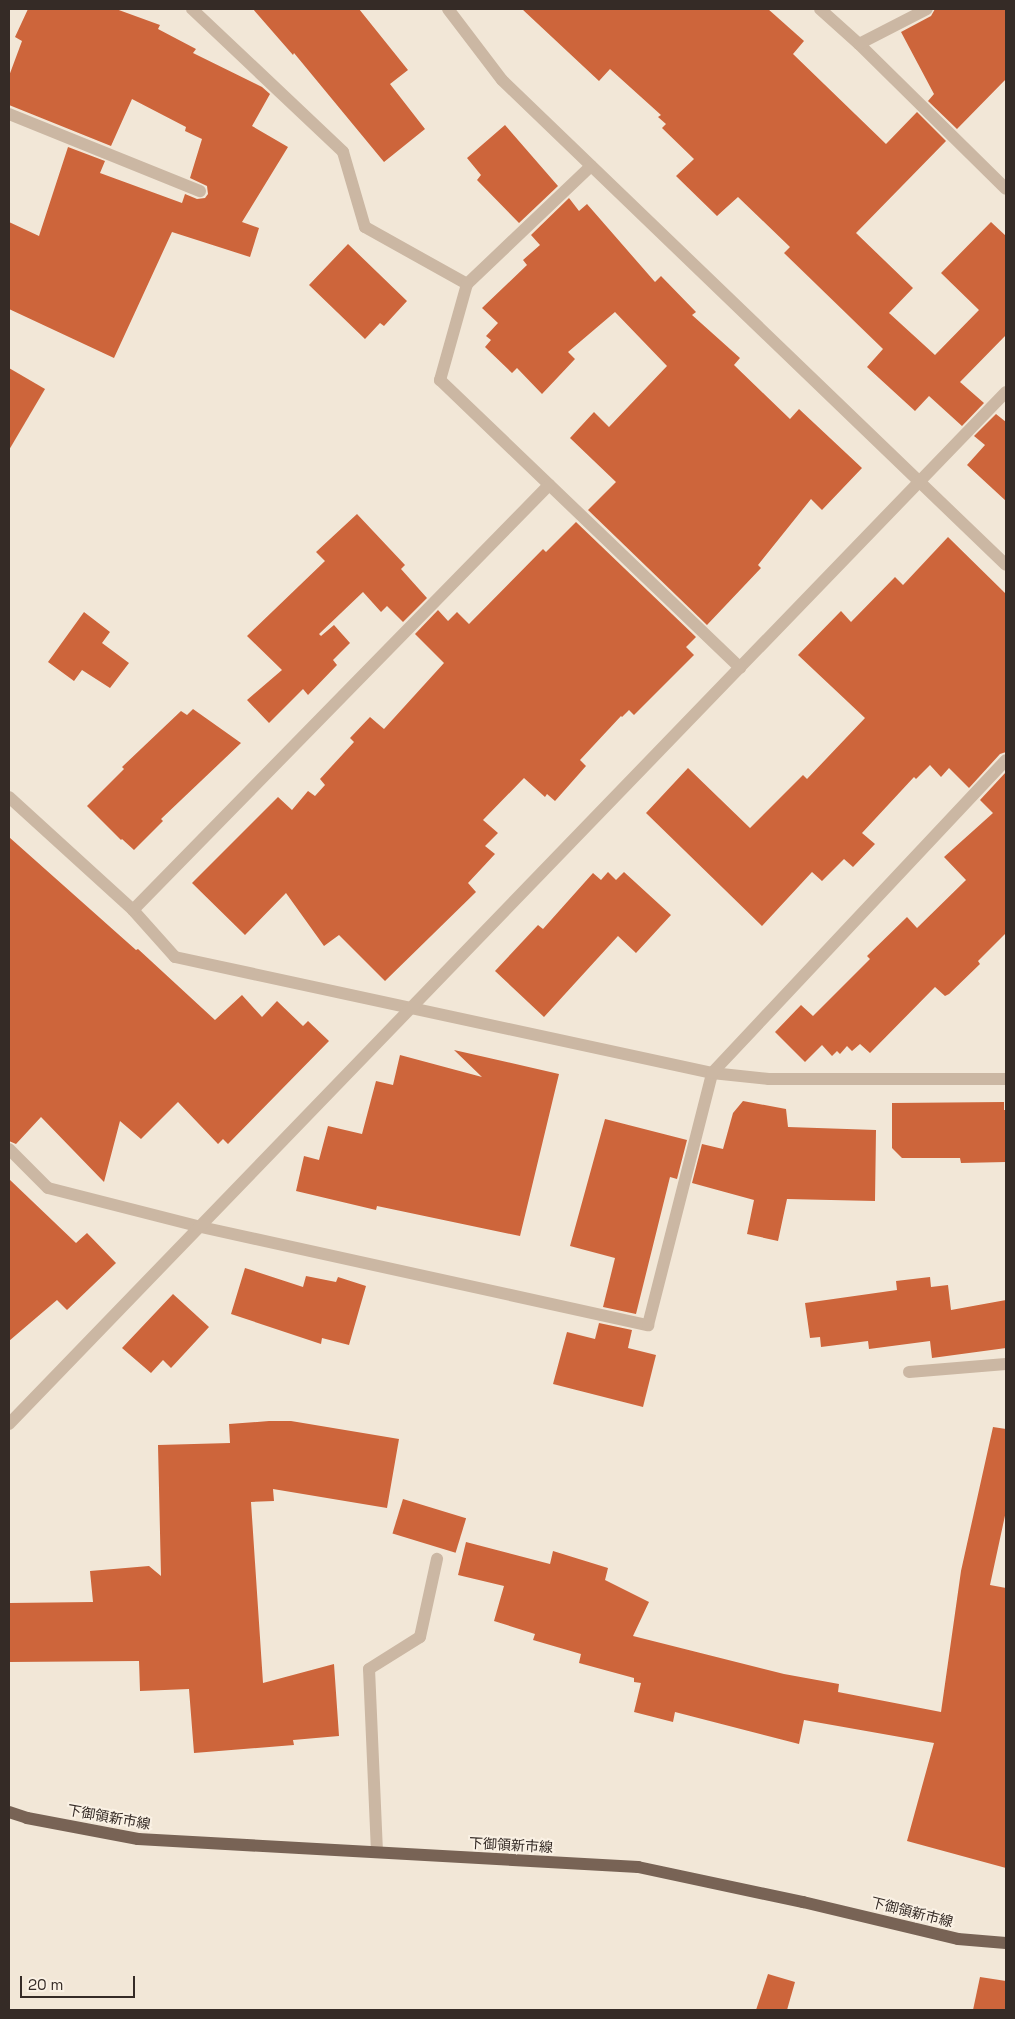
<!DOCTYPE html>
<html>
<head>
<meta charset="utf-8">
<style>
	body { margin:0 }
	#map { position:relative; width:1015px; height:2019px; overflow:hidden; background:#f2e7d7; font-family:"Space Grotesk","Noto Sans JP",sans-serif }
	div>[style] { position:absolute }
	.building>* { inset:0; background:#cd653b; transform-origin:0 0 }
	.minor>* { height:12px; margin:-6px; padding:0 6px; transform-origin:6px; border-radius:6px; background:#cbb7a3 }
	.major>* { height:12px; margin:-6px; padding:0 6px; transform-origin:6px; border-radius:6px; background:#786355 }
	span { translate:-50% -50%; white-space:nowrap; text-align:center; line-height:1.15; -webkit-text-stroke:4px #faf1e4; paint-order:stroke }
	.street-label { font-size:14px; color:#352b26 }
	.frame { position:absolute; inset:0; border:10px solid #352b26; pointer-events:none }
	.scale { position:absolute; left:20px; top:1976px; width:115px; height:22px; box-sizing:border-box; border:2px solid #352b26; border-top:0; padding-left:6px; font-size:15px; line-height:18px; white-space:nowrap; color:#352b26; -webkit-text-stroke:4px #faf1e4; paint-order:stroke }
</style>
</head>
<body>
<div id="map">
	<div class="building">
		<div style="clip-path:polygon(28px 9px,116px 9px,160px 25px,158px 29px,196px 49px,193px 53px,262px 87px,270px 94px,252px 126px,288px 147px,242px 222px,259px 228px,250px 257px,172px 232px,114px 358px,9px 309px,9px 222px,39px 236px,68px 147px,105px 161px,100px 173px,182px 203px,185px 194px,197px 199px,205px 198px,208px 194px,207px 186px,190px 178px,202px 139px,185px 131px,186px 127px,132px 99px,111px 146px,9px 105px,9px 76px,22px 41px,15px 37px)"></div>
		<div style="clip-path:polygon(253px 9px,359px 9px,408px 70px,390px 84px,425px 129px,384px 162px,294px 53px,293px 55px)"></div>
		<div style="clip-path:polygon(522px 9px,768px 9px,804px 41px,793px 54px,886px 144px,917px 112px,946px 141px,856px 233px,913px 288px,889px 313px,935px 355px,979px 310px,941px 273px,991px 222px,1006px 236px,1006px 335px,960px 382px,984px 403px,962px 426px,929px 396px,915px 411px,867px 367px,883px 349px,784px 253px,790px 247px,738px 197px,717px 216px,676px 176px,694px 159px,662px 128px,666px 124px,658px 117px,661px 115px,610px 69px,599px 81px)"></div>
		<div style="clip-path:polygon(935px 9px,1006px 9px,1006px 79px,957px 129px,928px 101px,934px 94px,901px 32px,931px 16px)"></div>
		<div style="clip-path:polygon(505px 125px,558px 186px,519px 223px,477px 180px,481px 175px,467px 158px)"></div>
		<div style="clip-path:polygon(569px 198px,579px 211px,587px 204px,655px 282px,661px 276px,696px 312px,692px 315px,740px 358px,734px 365px,790px 419px,799px 409px,862px 468px,822px 510px,811px 499px,758px 565px,761px 568px,707px 625px,588px 510px,616px 482px,570px 438px,594px 412px,609px 427px,667px 366px,615px 312px,568px 352px,575px 359px,542px 394px,517px 368px,512px 373px,485px 347px,491px 340px,486px 336px,498px 323px,482px 308px,527px 265px,523px 260px,540px 245px,531px 235px)"></div>
		<div style="clip-path:polygon(348px 244px,407px 301px,384px 326px,380px 323px,365px 339px,309px 285px)"></div>
		<div style="clip-path:polygon(9px 368px,45px 389px,9px 450px)"></div>
		<div style="clip-path:polygon(996px 414px,1006px 422px,1006px 501px,967px 465px,985px 445px,974px 436px)"></div>
		<div style="clip-path:polygon(357px 514px,405px 565px,401px 569px,427px 598px,403px 622px,387px 606px,381px 612px,363px 592px,319px 634px,321px 636px,334px 625px,350px 643px,333px 660px,337px 665px,308px 695px,303px 689px,269px 723px,247px 700px,282px 670px,247px 636px,325px 561px,316px 552px)"></div>
		<div style="clip-path:polygon(576px 522px,696px 637px,686px 647px,694px 655px,634px 715px,629px 710px,622px 717px,621px 716px,580px 760px,586px 766px,555px 801px,547px 794px,545px 797px,524px 778px,483px 820px,498px 833px,485px 846px,495px 854px,468px 883px,476px 892px,385px 981px,339px 935px,324px 946px,286px 893px,245px 935px,192px 883px,278px 797px,292px 810px,308px 791px,315px 796px,325px 785px,320px 779px,354px 742px,350px 738px,370px 717px,384px 729px,444px 663px,415px 634px,438px 610px,448px 621px,457px 612px,469px 624px,543px 549px,546px 552px)"></div>
		<div style="clip-path:polygon(948px 537px,1006px 594px,1006px 752px,1000px 754px,969px 788px,949px 768px,941px 777px,930px 765px,916px 779px,914px 777px,862px 833px,875px 844px,853px 867px,844px 859px,822px 881px,812px 872px,762px 926px,646px 813px,688px 768px,750px 828px,803px 775px,807px 779px,865px 718px,798px 655px,841px 611px,851px 622px,895px 577px,903px 585px)"></div>
		<div style="clip-path:polygon(84px 612px,110px 632px,102px 643px,129px 663px,110px 688px,82px 670px,74px 681px,48px 662px)"></div>
		<div style="clip-path:polygon(193px 709px,241px 743px,161px 819px,163px 821px,134px 850px,122px 839px,121px 840px,87px 806px,124px 769px,122px 767px,181px 711px,187px 715px)"></div>
		<div style="clip-path:polygon(1006px 772px,1006px 933px,978px 961px,980px 964px,949px 994px,945px 996px,935px 987px,870px 1053px,860px 1044px,852px 1051px,847px 1046px,840px 1054px,837px 1051px,832px 1056px,822px 1045px,805px 1062px,775px 1032px,801px 1005px,813px 1016px,870px 959px,867px 956px,907px 917px,917px 928px,966px 880px,944px 857px,993px 813px,980px 800px)"></div>
		<div style="clip-path:polygon(9px 837px,136px 950px,138px 949px,215px 1020px,242px 995px,262px 1017px,277px 1001px,303px 1026px,308px 1021px,329px 1041px,228px 1144px,223px 1139px,218px 1144px,178px 1102px,141px 1139px,120px 1121px,104px 1182px,41px 1117px,16px 1144px,9px 1141px)"></div>
		<div style="clip-path:polygon(608px 872px,616px 880px,624px 872px,671px 915px,636px 953px,618px 936px,544px 1017px,495px 971px,538px 925px,543px 929px,593px 873px,601px 880px)"></div>
		<div style="clip-path:polygon(454px 1050px,559px 1074px,520px 1236px,377px 1206px,376px 1210px,296px 1191px,304px 1156px,319px 1160px,328px 1126px,362px 1134px,376px 1081px,393px 1085px,400px 1055px,482px 1077px)"></div>
		<div style="clip-path:polygon(743px 1101px,786px 1109px,788px 1127px,876px 1130px,875px 1201px,787px 1199px,778px 1241px,747px 1234px,754px 1200px,692px 1183px,702px 1144px,723px 1149px,733px 1113px)"></div>
		<div style="clip-path:polygon(1004px 1102px,1004px 1110px,1006px 1110px,1006px 1162px,961px 1163px,960px 1158px,902px 1158px,892px 1148px,892px 1103px)"></div>
		<div style="clip-path:polygon(605px 1119px,687px 1140px,677px 1179px,670px 1177px,636px 1314px,603px 1307px,615px 1258px,570px 1246px)"></div>
		<div style="clip-path:polygon(9px 1179px,76px 1243px,87px 1233px,116px 1263px,67px 1310px,57px 1300px,9px 1341px)"></div>
		<div style="clip-path:polygon(245px 1268px,303px 1287px,306px 1276px,336px 1282px,338px 1277px,366px 1286px,349px 1345px,322px 1338px,321px 1344px,231px 1314px)"></div>
		<div style="clip-path:polygon(930px 1277px,931px 1287px,948px 1285px,951px 1310px,1006px 1300px,1006px 1348px,932px 1358px,930px 1341px,869px 1349px,868px 1341px,821px 1347px,820px 1337px,810px 1338px,805px 1303px,897px 1290px,896px 1281px)"></div>
		<div style="clip-path:polygon(173px 1294px,209px 1327px,171px 1368px,163px 1360px,151px 1373px,122px 1348px)"></div>
		<div style="clip-path:polygon(599px 1323px,632px 1330px,628px 1348px,656px 1355px,643px 1407px,553px 1384px,567px 1332px,595px 1339px)"></div>
		<div style="clip-path:polygon(269px 1421px,291px 1421px,399px 1439px,387px 1508px,273px 1489px,274px 1501px,251px 1502px,263px 1683px,334px 1664px,339px 1736px,293px 1740px,294px 1745px,194px 1753px,189px 1689px,140px 1691px,139px 1661px,9px 1662px,9px 1603px,93px 1602px,90px 1571px,149px 1566px,161px 1576px,158px 1445px,230px 1443px,229px 1424px)"></div>
		<div style="clip-path:polygon(993px 1427px,1006px 1429px,1006px 1511px,990px 1585px,1006px 1588px,1006px 1868px,907px 1841px,934px 1743px,804px 1720px,799px 1744px,675px 1712px,673px 1722px,634px 1712px,641px 1683px,634px 1682px,634px 1678px,579px 1663px,581px 1654px,533px 1640px,535px 1634px,494px 1621px,504px 1586px,458px 1575px,466px 1542px,550px 1564px,553px 1551px,608px 1568px,605px 1580px,649px 1602px,633px 1636px,784px 1674px,839px 1684px,838px 1692px,941px 1712px,961px 1571px)"></div>
		<div style="left:403px;top:1499px;width:66px;height:36px;rotate:17deg"></div>
		<div style="clip-path:polygon(768px 1974px,795px 1982px,787px 2010px,756px 2010px)"></div>
		<div style="clip-path:polygon(980px 1977px,1006px 1981px,1006px 2010px,973px 2010px)"></div>
	</div>
	<div class="minor">
		<div style="left:192px;top:9px;width:208px;rotate:43.4deg"></div>
		<div style="left:343px;top:152px;width:78px;rotate:73.7deg"></div>
		<div style="left:365px;top:227px;width:117px;rotate:29.2deg"></div>
		<div style="left:448px;top:9px;width:89px;rotate:52.7deg"></div>
		<div style="left:502px;top:80px;width:699px;rotate:43.9deg"></div>
		<div style="left:820px;top:9px;width:52px;rotate:41.9deg"></div>
		<div style="left:859px;top:44px;width:206px;rotate:44.6deg"></div>
		<div style="left:859px;top:44px;width:76px;rotate:-27.2deg"></div>
		<div style="left:9px;top:114px;width:206px;rotate:22deg"></div>
		<div style="left:591px;top:166px;width:171px;rotate:136.4deg"></div>
		<div style="left:467px;top:284px;width:100px;rotate:105.7deg"></div>
		<div style="left:440px;top:380px;width:416px;rotate:43.8deg"></div>
		<div style="left:9px;top:797px;width:168px;rotate:42.3deg"></div>
		<div style="left:133px;top:910px;width:63px;rotate:48.2deg"></div>
		<div style="left:175px;top:957px;width:549px;rotate:12.19deg"></div>
		<div style="left:712px;top:1073px;width:57px;rotate:6deg"></div>
		<div style="left:769px;top:1079px;width:237px"></div>
		<div style="left:133px;top:910px;width:595px;rotate:-45.61deg"></div>
		<div style="left:9px;top:1149px;width:55px;rotate:45deg"></div>
		<div style="left:48px;top:1188px;width:158px;rotate:14.3deg"></div>
		<div style="left:201px;top:1227px;width:458px;rotate:12.4deg"></div>
		<div style="left:648px;top:1325px;width:260px;rotate:-75.7deg"></div>
		<div style="left:712px;top:1073px;width:429px;rotate:-46.8deg"></div>
		<div style="left:909px;top:1372px;width:97px;rotate:-4.7deg"></div>
		<div style="left:9px;top:1424px;width:1435px;rotate:-45.99deg"></div>
		<div style="left:377px;top:1852px;width:183px;rotate:-92.5deg"></div>
		<div style="left:369px;top:1669px;width:60px;rotate:-32.1deg"></div>
		<div style="left:420px;top:1637px;width:80px;rotate:-77.7deg"></div>
	</div>
	<div class="major">
		<div style="left:9px;top:1812px;width:19px;rotate:18deg"></div>
		<div style="left:27px;top:1818px;width:113px;rotate:10.7deg"></div>
		<div style="left:138px;top:1839px;width:501px;rotate:3.21deg"></div>
		<div style="left:638px;top:1867px;width:169px;rotate:12deg"></div>
		<div style="left:803px;top:1902px;width:159px;rotate:13.4deg"></div>
		<div style="left:958px;top:1939px;width:48px;rotate:4.8deg"></div>
	</div>
	<div class="street-label">
		<span style="left:109px;top:1817px;rotate:10deg">下御領新市線</span>
		<span style="left:511px;top:1845px;rotate:3deg">下御領新市線</span>
		<span style="left:912px;top:1912px;rotate:14deg">下御領新市線</span>
	</div>
	<div class="frame"></div>
	<div class="scale">20 m</div>
</div>
</body>
</html>
